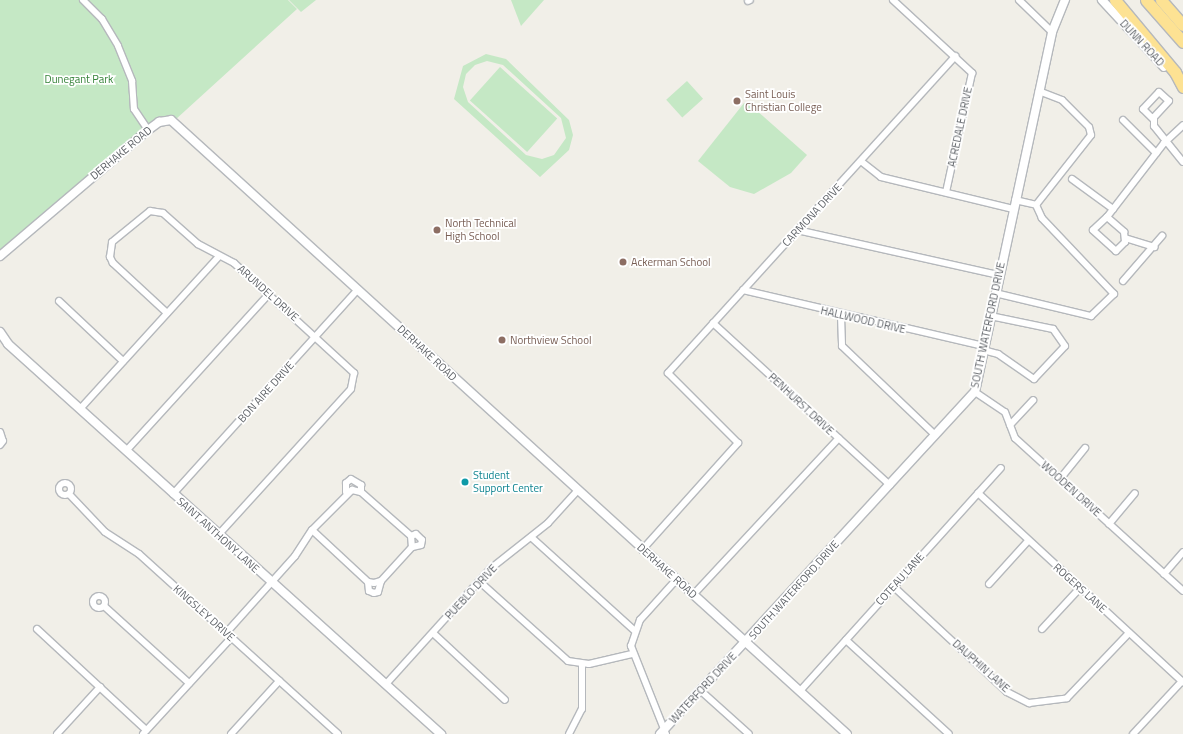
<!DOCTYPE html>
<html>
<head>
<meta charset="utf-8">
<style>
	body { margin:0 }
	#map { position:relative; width:1183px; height:734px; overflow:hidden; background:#f1efe8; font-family:"Titillium Web",sans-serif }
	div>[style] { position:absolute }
	.green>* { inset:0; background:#c5e8c5; transform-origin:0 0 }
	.roads { filter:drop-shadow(1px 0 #b5b8bc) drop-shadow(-1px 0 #b5b8bc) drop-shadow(0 1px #b5b8bc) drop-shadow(0 -1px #b5b8bc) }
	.minor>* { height:6px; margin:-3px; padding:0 3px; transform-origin:3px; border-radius:3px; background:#fff }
	.minor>.ring { margin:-3px; padding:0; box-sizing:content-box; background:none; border:6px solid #fff; border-radius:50% }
	.tertiary>* { height:8px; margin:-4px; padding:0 4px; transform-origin:4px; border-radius:4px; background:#fff }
	.motorway>* { height:11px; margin:-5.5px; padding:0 5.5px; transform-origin:5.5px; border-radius:5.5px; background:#fde293 }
	.dots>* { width:11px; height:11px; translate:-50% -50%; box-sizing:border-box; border:2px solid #fff; border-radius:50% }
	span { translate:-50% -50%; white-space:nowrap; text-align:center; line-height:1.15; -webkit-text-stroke:3.5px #fff; paint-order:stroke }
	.street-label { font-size:11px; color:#5f6368 }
	.park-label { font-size:11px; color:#348238 }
	.education-label { font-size:11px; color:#785e54 }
	.left { translate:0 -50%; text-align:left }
	.culture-label { font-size:11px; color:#0d838f }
</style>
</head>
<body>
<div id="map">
	<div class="green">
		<div style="clip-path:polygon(0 0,288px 0,297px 9px,175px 120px,167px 116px,154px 121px,0 253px)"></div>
		<div style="clip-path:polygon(289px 0,316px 0,301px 12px)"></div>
		<div style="clip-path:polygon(511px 0,544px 0,521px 26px)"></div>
		<div style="clip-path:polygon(evenodd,486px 54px,506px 59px,569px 120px,573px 135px,569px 150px,540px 177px,454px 99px,463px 66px,486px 54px,487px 61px,503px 65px,561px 118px,566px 138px,554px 155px,542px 159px,526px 155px,468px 102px,463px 87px,466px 74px,475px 65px,487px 61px)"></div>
		<div style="left:500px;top:67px;width:77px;height:45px;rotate:42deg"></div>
		<div style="left:687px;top:81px;width:24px;height:28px;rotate:48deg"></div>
		<div style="clip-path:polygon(744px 103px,748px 103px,807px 155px,791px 173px,754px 194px,730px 187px,698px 161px)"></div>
	</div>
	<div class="roads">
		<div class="minor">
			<div style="left:83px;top:0;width:27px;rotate:45deg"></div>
			<div style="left:102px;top:19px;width:31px;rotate:59deg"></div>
			<div style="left:118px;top:46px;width:38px;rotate:68deg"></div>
			<div style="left:132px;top:81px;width:28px;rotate:86deg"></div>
			<div style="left:134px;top:109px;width:25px;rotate:56deg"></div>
			<div style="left:893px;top:0;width:108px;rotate:42.7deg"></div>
			<div style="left:972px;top:73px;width:122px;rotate:102.3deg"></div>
			<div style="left:1019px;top:0;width:46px;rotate:44.1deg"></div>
			<div style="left:748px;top:1px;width:2px;rotate:-27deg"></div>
			<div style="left:1153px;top:119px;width:14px;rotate:-135deg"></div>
			<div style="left:1143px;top:109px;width:23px;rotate:-47deg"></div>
			<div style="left:1159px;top:92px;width:13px;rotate:42deg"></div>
			<div style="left:1169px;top:101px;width:22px;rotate:133deg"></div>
			<div style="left:1154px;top:117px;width:9px;rotate:90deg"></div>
			<div style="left:1154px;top:126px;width:46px;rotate:51.1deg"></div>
			<div style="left:1123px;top:120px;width:47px;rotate:45deg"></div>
			<div style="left:862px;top:162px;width:24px;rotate:38deg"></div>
			<div style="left:881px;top:177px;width:136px;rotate:13.6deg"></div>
			<div style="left:1072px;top:179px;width:51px;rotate:36.2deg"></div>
			<div style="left:1015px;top:200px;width:22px;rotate:13deg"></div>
			<div style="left:1036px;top:205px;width:89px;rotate:-51.8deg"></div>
			<div style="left:1091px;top:135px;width:8px;rotate:-104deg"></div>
			<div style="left:1089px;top:127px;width:38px;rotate:-135deg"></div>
			<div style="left:1062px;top:100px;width:25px;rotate:-159deg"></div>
			<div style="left:1107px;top:217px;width:93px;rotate:-52.4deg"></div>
			<div style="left:1164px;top:143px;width:26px;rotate:-43deg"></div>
			<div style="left:1107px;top:217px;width:23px;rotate:41deg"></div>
			<div style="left:1124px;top:232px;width:10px;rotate:84deg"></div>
			<div style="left:1125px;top:242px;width:13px;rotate:135deg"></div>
			<div style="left:1116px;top:251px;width:31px;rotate:-138deg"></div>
			<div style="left:1093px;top:230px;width:19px;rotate:-43deg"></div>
			<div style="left:797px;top:230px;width:207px;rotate:12.6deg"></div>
			<div style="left:1125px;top:238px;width:31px;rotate:17deg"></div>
			<div style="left:1123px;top:281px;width:60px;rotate:-49.1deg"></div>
			<div style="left:743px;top:290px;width:247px;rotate:13.1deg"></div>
			<div style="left:995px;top:293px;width:99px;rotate:13.5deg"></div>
			<div style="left:1091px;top:316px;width:32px;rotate:-44deg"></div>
			<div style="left:1114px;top:294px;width:105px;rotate:-133.5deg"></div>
			<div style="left:1042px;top:218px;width:14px;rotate:-115deg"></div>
			<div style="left:59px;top:301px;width:88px;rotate:43.2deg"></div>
			<div style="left:167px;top:313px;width:74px;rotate:-137.2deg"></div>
			<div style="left:113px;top:263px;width:7px;rotate:-117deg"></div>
			<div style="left:110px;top:257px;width:15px;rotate:-82deg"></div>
			<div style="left:112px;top:242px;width:49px;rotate:-39.2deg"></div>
			<div style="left:150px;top:211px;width:13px;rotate:9deg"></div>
			<div style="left:163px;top:213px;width:47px;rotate:41.5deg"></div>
			<div style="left:198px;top:244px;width:41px;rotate:27.8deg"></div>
			<div style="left:234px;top:263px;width:163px;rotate:42.5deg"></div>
			<div style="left:354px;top:373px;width:16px;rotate:101deg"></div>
			<div style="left:351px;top:389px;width:197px;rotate:132.3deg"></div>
			<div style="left:841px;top:316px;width:30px;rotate:88deg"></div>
			<div style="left:842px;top:346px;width:129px;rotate:43.7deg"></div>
			<div style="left:713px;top:323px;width:240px;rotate:42.5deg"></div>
			<div style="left:983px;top:350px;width:16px;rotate:15deg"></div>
			<div style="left:998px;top:354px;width:44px;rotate:34.8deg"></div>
			<div style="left:1034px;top:379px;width:45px;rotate:-46.8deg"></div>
			<div style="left:1065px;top:346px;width:21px;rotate:-125deg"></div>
			<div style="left:1053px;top:329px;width:64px;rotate:-168.3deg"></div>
			<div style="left:975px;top:392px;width:36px;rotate:34deg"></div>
			<div style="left:1005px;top:412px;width:28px;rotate:69deg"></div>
			<div style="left:1015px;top:438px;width:227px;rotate:42.3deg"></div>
			<div style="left:80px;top:409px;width:207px;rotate:-47.7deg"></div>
			<div style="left:1010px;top:425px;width:34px;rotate:-47deg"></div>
			<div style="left:0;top:432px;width:9px;rotate:72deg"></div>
			<div style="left:3px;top:441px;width:5px;rotate:127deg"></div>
			<div style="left:126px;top:451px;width:212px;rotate:-47.7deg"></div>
			<div style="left:1060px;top:479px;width:40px;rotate:-51deg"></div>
			<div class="ring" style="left:59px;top:483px;width:6px;height:6px"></div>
			<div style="left:346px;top:492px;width:9px;rotate:-90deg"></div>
			<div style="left:346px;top:483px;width:6px;rotate:-39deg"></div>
			<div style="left:351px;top:479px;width:12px;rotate:31deg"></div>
			<div style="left:361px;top:485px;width:7px;rotate:90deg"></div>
			<div style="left:978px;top:493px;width:279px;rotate:42.7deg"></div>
			<div style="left:69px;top:494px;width:52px;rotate:46.5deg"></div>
			<div style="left:105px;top:532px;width:40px;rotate:32.9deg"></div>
			<div style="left:139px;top:554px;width:268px;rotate:42.1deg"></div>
			<div style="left:173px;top:494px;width:276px;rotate:-47.9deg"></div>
			<div style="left:1109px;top:524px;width:40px;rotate:-50deg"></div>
			<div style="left:411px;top:536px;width:5px;rotate:-22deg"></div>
			<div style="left:416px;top:534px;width:8px;rotate:45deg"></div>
			<div style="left:422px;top:540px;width:5px;rotate:101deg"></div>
			<div style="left:421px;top:545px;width:9px;rotate:167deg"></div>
			<div style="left:531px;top:537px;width:139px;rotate:42.1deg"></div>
			<div style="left:642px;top:550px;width:144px;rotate:-48.1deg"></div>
			<div style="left:738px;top:443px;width:99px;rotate:-135deg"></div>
			<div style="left:668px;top:373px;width:428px;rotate:-47.8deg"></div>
			<div style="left:1164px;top:574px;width:29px;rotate:-49deg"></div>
			<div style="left:368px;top:582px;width:9px;rotate:84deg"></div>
			<div style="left:369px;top:591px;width:5px;rotate:22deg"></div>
			<div style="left:374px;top:593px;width:4px;rotate:-14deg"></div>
			<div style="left:378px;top:592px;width:11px;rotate:-75deg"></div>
			<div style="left:480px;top:582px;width:118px;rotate:41.9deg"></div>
			<div style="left:568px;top:661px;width:21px;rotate:8deg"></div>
			<div style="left:589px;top:664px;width:44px;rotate:-13.1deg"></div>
			<div style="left:989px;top:584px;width:58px;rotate:-47.8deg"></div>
			<div style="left:894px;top:587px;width:154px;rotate:42.9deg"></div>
			<div style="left:1007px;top:692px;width:25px;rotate:27deg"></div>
			<div style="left:1029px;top:703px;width:38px;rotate:-7deg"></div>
			<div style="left:1067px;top:698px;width:90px;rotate:-46.4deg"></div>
			<div style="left:693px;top:595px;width:214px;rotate:-47.1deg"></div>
			<div class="ring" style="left:93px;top:596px;width:6px;height:6px"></div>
			<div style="left:104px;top:606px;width:115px;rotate:42.2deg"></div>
			<div style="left:37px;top:629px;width:149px;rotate:42.8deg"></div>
			<div style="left:1042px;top:629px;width:56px;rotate:-47.2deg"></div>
			<div style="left:226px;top:633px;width:103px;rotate:-48.1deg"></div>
			<div style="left:295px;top:556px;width:31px;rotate:-57deg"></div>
			<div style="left:312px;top:530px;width:57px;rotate:-45deg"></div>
			<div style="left:352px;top:490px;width:9px;rotate:13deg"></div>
			<div style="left:361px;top:492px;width:67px;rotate:41.3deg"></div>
			<div style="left:411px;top:536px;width:11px;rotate:85deg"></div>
			<div style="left:412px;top:547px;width:46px;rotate:132.4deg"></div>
			<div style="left:381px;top:581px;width:7px;rotate:164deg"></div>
			<div style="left:374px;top:583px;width:6px;rotate:-171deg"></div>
			<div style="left:368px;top:582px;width:76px;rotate:-137.1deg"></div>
			<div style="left:433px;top:633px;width:98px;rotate:42.9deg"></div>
			<div style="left:846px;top:640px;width:139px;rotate:42.4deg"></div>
			<div style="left:386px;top:684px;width:155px;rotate:-47.9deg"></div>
			<div style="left:490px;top:569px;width:74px;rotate:-38.4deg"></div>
			<div style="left:548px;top:523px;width:45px;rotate:-47.7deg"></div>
			<div style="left:701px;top:691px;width:64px;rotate:41.9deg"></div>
			<div style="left:800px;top:691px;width:300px;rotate:-48deg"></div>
			<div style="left:57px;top:734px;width:64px;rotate:-47.5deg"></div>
			<div style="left:143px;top:734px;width:130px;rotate:-47.5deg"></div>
			<div style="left:231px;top:734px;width:72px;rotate:-47.8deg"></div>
			<div style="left:569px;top:734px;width:28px;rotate:-63deg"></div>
			<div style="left:582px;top:709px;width:44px;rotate:-90deg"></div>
			<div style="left:666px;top:734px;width:95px;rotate:-111.7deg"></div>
			<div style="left:631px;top:646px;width:28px;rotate:-71deg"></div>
			<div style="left:640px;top:620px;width:54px;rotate:-48deg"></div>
			<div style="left:1133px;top:734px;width:72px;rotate:-47.2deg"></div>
		</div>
		<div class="tertiary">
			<div style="left:1102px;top:0;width:91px;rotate:47.2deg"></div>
			<div style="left:0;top:256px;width:194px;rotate:-40.4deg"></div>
			<div style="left:148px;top:130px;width:14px;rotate:-36deg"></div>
			<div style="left:159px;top:122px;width:12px;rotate:-9deg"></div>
			<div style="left:171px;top:120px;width:913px;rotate:42.25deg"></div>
			<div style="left:0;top:332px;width:14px;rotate:56deg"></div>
			<div style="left:8px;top:344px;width:583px;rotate:42.01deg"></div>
			<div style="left:660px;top:734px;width:465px;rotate:-47.4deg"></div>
			<div style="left:975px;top:392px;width:368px;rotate:-77.9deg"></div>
			<div style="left:1052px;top:32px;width:35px;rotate:-68deg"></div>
		</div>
		<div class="motorway">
			<div style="left:1115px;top:0;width:94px;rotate:50.2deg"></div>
			<div style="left:1175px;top:72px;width:17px;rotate:62deg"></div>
			<div style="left:1146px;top:0;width:56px;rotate:48.6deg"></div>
			<div style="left:1161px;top:0;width:33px;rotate:49deg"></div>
		</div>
	</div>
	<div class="dots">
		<div style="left:737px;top:101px;background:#8d6e63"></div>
		<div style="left:437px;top:230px;background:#8d6e63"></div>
		<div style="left:623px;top:262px;background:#8d6e63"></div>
		<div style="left:502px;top:340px;background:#8d6e63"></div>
		<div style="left:465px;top:482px;background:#0f9aa8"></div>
	</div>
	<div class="street-label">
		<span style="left:1142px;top:43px;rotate:47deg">DUNN ROAD</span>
		<span style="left:960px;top:127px;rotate:-78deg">ACREDALE DRIVE</span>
		<span style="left:121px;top:153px;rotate:-40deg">DERHAKE ROAD</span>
		<span style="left:812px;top:215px;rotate:-47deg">CARMONA DRIVE</span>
		<span style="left:268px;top:293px;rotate:42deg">ARUNDEL DRIVE</span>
		<span style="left:863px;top:320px;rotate:13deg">HALLWOOD DRIVE</span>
		<span style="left:988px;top:325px;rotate:-78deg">SOUTH WATERFORD DRIVE</span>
		<span style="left:427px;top:353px;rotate:43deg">DERHAKE ROAD</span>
		<span style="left:266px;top:392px;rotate:-48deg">BON AIRE DRIVE</span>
		<span style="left:801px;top:404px;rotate:43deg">PENHURST DRIVE</span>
		<span style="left:1071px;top:489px;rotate:42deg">WOODEN DRIVE</span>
		<span style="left:218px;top:535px;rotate:42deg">SAINT ANTHONY LANE</span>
		<span style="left:667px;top:571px;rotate:42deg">DERHAKE ROAD</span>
		<span style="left:900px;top:579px;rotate:-48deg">COTEAU LANE</span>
		<span style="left:1080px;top:588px;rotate:42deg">ROGERS LANE</span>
		<span style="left:794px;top:590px;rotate:-48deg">SOUTH WATERFORD DRIVE</span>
		<span style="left:471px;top:592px;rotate:-47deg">PUEBLO DRIVE</span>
		<span style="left:204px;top:613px;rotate:42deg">KINGSLEY DRIVE</span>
		<span style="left:981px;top:666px;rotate:42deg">DAUPHIN LANE</span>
		<span style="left:703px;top:688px;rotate:-47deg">WATERFORD DRIVE</span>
	</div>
	<div class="park-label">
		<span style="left:79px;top:79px">Dunegant Park</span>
	</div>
	<div class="education-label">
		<span class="left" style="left:745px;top:101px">Saint Louis<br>Christian College</span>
		<span class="left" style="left:445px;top:230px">North Technical<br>High School</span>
		<span class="left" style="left:631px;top:262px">Ackerman School</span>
		<span class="left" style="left:510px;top:340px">Northview School</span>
	</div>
	<div class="culture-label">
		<span class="left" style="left:473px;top:482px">Student<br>Support Center</span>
	</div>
</div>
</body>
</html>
